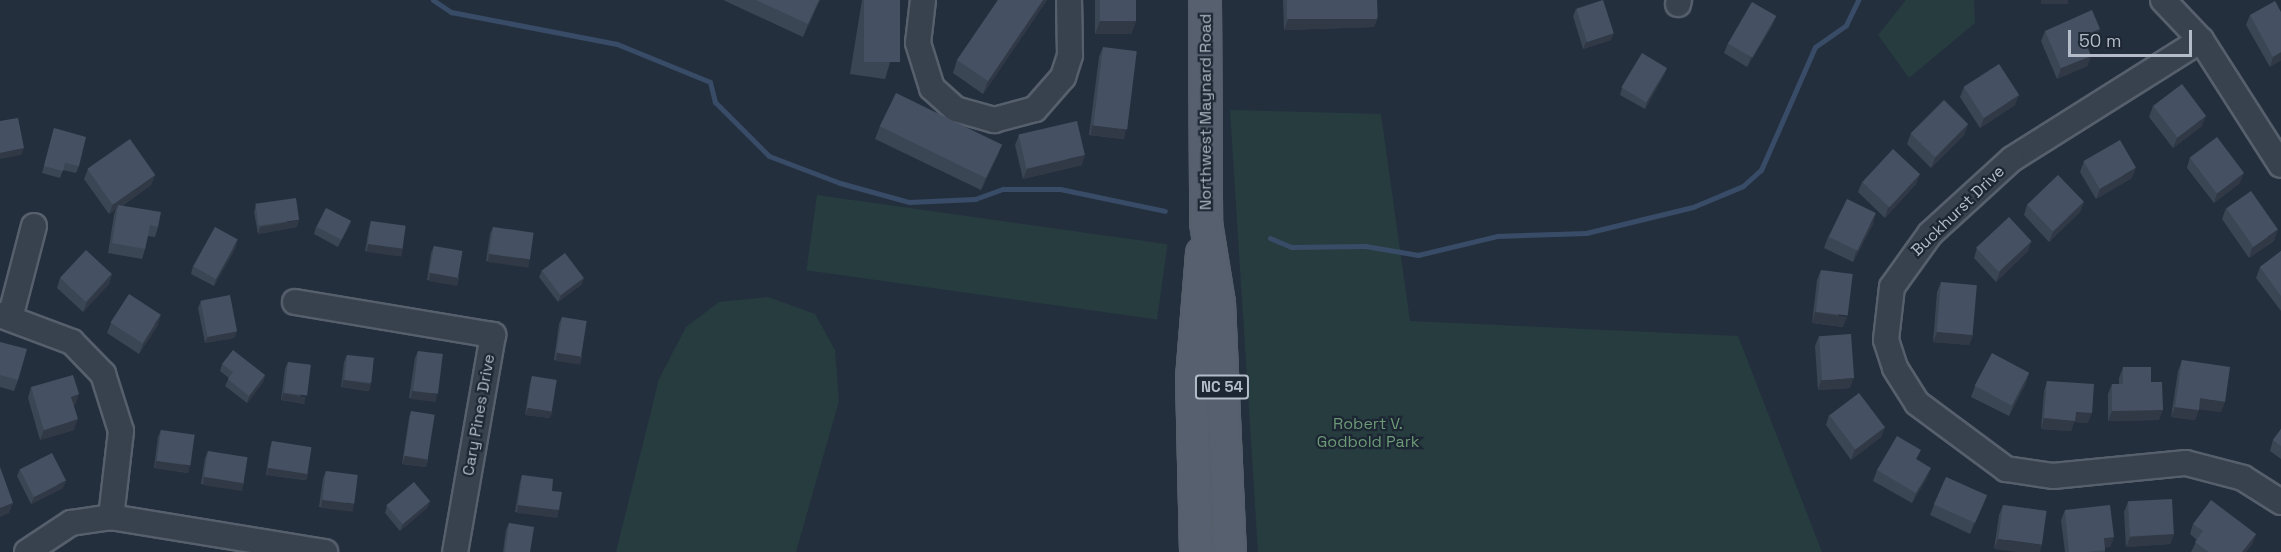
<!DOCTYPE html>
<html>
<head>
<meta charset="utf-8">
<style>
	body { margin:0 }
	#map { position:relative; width:2281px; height:552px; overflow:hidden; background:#242f3e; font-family:"Space Grotesk",sans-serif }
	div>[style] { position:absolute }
	.green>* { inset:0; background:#263c3f; transform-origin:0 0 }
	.stream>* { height:5px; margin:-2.5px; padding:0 2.5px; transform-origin:2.5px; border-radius:2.5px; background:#394c67 }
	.roads { filter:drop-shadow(2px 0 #565f6c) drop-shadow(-2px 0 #565f6c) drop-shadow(0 2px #565f6c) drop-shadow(0 -2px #565f6c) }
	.minor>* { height:24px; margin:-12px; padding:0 12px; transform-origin:12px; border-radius:12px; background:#38414e }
	.major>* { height:30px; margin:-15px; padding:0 15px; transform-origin:15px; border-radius:15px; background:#56606e }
	.wall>* { inset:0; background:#3b4654 }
	.shaded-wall>* { inset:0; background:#303945; transform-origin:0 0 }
	.building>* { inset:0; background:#455162; transform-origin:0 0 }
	span { translate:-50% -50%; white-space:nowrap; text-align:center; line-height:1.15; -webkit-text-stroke:4.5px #1d2633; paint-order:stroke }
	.shield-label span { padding:2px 4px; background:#1d2633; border:2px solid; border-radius:4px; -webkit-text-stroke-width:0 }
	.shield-label { font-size:15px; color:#b4bcc9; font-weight:700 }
	.street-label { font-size:16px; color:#b4bcc9 }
	.park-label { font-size:16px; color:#6b9a76 }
	.scale { position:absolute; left:2068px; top:30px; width:124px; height:27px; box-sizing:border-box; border:3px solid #b4bcc9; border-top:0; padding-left:8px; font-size:18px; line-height:21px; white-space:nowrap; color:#b4bcc9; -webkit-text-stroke:4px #1d2633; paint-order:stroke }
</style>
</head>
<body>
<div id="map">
	<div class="green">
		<div style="clip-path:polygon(1906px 0,1974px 0,1975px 23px,1909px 78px,1878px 35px)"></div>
		<div style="clip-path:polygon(1230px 110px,1381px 114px,1410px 321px,1738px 336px,1822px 552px,1258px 552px)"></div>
		<div style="left:817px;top:195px;width:354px;height:76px;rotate:8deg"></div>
		<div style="clip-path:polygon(768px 297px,815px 314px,835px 350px,839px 401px,796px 552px,616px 552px,659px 379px,686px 327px,719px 302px)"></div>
	</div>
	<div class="stream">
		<div style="left:433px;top:0;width:22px;rotate:34deg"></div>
		<div style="left:451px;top:12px;width:169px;rotate:10.9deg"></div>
		<div style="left:617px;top:44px;width:100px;rotate:22.2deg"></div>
		<div style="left:710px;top:82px;width:21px;rotate:76deg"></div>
		<div style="left:715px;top:102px;width:76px;rotate:45deg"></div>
		<div style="left:769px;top:156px;width:76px;rotate:20.8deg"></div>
		<div style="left:840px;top:183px;width:72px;rotate:15.4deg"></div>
		<div style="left:909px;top:202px;width:66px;rotate:-2.6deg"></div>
		<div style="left:975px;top:199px;width:30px;rotate:-20deg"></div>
		<div style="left:1003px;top:189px;width:57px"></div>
		<div style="left:1060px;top:189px;width:107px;rotate:11.8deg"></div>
		<div style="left:1270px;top:238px;width:23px;rotate:23deg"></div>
		<div style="left:1291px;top:247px;width:74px;rotate:-0.8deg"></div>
		<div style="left:1365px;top:246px;width:54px;rotate:9.6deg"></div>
		<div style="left:1418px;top:255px;width:81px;rotate:-13.5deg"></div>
		<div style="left:1497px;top:236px;width:89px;rotate:-1.9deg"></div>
		<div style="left:1586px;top:233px;width:110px;rotate:-13.7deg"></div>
		<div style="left:1693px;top:207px;width:54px;rotate:-22.8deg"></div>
		<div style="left:1743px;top:186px;width:24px;rotate:-42deg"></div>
		<div style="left:1761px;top:170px;width:134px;rotate:-66.3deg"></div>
		<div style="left:1815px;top:47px;width:38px;rotate:-35deg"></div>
		<div style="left:1846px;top:25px;width:28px;rotate:-64deg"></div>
	</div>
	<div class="roads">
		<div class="minor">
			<div style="left:923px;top:0;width:43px;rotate:96.6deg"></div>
			<div style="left:918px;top:43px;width:47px;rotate:72.7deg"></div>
			<div style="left:932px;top:88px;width:31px;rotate:42deg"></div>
			<div style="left:955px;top:109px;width:41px;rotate:15.8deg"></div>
			<div style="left:994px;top:120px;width:42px;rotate:-15deg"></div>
			<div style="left:1035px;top:109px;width:43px;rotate:-48.8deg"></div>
			<div style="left:1063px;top:77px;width:23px;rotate:-72deg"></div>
			<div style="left:1070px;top:55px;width:55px;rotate:-91deg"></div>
			<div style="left:2163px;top:0;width:55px;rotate:46.5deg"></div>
			<div style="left:2201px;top:40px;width:148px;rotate:57.4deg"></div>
			<div style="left:1678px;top:4px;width:4px;rotate:-76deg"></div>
			<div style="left:2201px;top:40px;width:223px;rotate:147.8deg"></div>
			<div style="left:2012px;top:159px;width:111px;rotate:137.6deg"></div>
			<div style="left:1930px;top:234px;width:65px;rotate:125.6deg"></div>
			<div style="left:1892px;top:287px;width:53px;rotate:96.5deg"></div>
			<div style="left:1886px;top:340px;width:29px;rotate:72deg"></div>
			<div style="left:1895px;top:368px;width:41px;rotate:57.8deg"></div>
			<div style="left:1917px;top:403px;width:111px;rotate:36.6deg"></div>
			<div style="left:2006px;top:469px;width:48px;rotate:8.5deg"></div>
			<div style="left:2053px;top:476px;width:134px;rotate:-5.6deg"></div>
			<div style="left:2186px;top:463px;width:59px;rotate:14.7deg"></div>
			<div style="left:2243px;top:478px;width:45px;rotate:32.3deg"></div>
			<div style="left:295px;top:302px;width:201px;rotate:9.5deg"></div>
			<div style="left:493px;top:335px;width:220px;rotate:99.9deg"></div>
			<div style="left:0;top:315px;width:77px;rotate:20.6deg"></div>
			<div style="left:72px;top:342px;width:45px;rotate:45.9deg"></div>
			<div style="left:103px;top:374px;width:60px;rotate:72.5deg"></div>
			<div style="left:121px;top:431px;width:87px;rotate:96.6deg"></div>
			<div style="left:10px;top:318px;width:95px;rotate:-75.4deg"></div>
			<div style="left:27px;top:552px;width:53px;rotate:-33.4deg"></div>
			<div style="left:71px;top:523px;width:40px;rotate:-8.5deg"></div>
			<div style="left:111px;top:517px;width:217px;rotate:9.3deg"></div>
		</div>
		<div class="major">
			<div style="left:1205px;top:0;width:223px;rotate:89.7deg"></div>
			<div style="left:1206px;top:223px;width:81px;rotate:80.8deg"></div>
			<div style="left:1219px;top:303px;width:249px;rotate:87.5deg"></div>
			<div style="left:1196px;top:552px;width:174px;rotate:-91.3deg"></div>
			<div style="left:1192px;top:378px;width:125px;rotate:-85.4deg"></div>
		</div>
	</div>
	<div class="wall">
		<div style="clip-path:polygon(723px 0,820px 0,803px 37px)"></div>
		<div style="clip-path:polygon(862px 0,900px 0,889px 66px,885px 79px,850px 74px)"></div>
		<div style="clip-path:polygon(998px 0,1047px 0,983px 94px,953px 73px,957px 60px)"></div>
		<div style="clip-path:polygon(1095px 0,1136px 0,1136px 21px,1131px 34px,1095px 34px)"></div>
		<div style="clip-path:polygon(1283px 0,1377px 0,1378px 17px,1374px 27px,1284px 30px)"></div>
		<div style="clip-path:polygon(1576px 9px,1611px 40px,1583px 49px,1573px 16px)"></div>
		<div style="clip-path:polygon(2281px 12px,2281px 60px,2270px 67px,2246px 25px,2250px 15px)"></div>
		<div style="clip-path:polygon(1776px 16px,1772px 26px,1747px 67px,1724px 53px,1728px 43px)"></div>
		<div style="clip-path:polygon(2045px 31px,2096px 39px,2086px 43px,2091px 56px,2087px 66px,2057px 79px,2041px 41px)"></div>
		<div style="clip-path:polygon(1103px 47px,1123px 139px,1089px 135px,1099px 57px)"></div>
		<div style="clip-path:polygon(1667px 68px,1664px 75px,1645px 109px,1620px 95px,1622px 88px)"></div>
		<div style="clip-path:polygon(1964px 87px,2015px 105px,1980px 128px,1960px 97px)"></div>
		<div style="clip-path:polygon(2153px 106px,2202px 126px,2173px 148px,2149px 117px)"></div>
		<div style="clip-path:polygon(1968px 124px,1964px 135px,1931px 168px,1907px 144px,1911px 133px)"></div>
		<div style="clip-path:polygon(880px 126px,1002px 144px,997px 157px,981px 190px,875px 139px)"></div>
		<div style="clip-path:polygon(54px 128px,79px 166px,76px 173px,63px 170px,60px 178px,42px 173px)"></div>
		<div style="clip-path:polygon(1019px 135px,1082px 165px,1023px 179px,1015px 145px)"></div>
		<div style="clip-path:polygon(2190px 157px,2240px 183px,2214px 203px,2187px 168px)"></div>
		<div style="clip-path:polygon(2084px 161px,2132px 178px,2096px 199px,2080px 172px)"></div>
		<div style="clip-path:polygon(88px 169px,155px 175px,151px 185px,122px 206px,158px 227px,155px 237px,148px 236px,145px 249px,142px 259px,108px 253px,114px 215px,116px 209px,109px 214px,84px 179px)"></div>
		<div style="clip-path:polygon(1862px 182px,1916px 184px,1885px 218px,1858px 192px)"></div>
		<div style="clip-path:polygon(2084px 202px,2080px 212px,2049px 242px,2024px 215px,2027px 205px)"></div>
		<div style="clip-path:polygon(256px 205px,297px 227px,258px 234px,254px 212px)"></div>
		<div style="clip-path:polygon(2226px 208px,2274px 241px,2249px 258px,2222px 219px)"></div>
		<div style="clip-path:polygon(351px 221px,348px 228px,338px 247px,314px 234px,316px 227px)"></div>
		<div style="clip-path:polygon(371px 221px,400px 256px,365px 251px,369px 228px)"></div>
		<div style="clip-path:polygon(1873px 224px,1853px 262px,1824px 248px,1828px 237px)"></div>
		<div style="clip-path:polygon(493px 227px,528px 267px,486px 261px,490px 234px)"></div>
		<div style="clip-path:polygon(2031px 241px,2028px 251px,1996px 282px,1974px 258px,1977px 248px)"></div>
		<div style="clip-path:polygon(434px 246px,459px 278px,457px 285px,427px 280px,431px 253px)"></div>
		<div style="clip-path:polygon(236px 247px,214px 286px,191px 274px,193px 266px)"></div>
		<div style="clip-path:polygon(2281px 251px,2281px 311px,2256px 278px,2260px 267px)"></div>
		<div style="clip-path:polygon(542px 270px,584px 278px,581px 285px,558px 302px,539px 277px)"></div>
		<div style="clip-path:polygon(1821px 270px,1843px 327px,1812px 323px,1817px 280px)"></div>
		<div style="clip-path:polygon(112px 274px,109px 284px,83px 312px,57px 288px,60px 278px)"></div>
		<div style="clip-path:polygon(1941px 282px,1973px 335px,1969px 345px,1933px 342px,1937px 292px)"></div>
		<div style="clip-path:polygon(201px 301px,237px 331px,234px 338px,205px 343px,198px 308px)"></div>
		<div style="clip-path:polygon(562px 317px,582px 357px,579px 364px,554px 360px,559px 324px)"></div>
		<div style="clip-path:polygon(111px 323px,158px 325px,139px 354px,107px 333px)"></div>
		<div style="clip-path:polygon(1819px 336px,1850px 388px,1818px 390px,1815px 346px)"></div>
		<div style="clip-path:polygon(0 342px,18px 380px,14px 391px,0 387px)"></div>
		<div style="clip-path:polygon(418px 351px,435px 401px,409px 398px,415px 358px)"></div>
		<div style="clip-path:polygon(347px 355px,371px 384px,368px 391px,341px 387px,344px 362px)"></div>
		<div style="clip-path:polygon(2182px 360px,2221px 412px,2199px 409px,2195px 420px,2171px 417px,2178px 371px)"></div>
		<div style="clip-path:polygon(288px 362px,304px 404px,281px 400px,285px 369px)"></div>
		<div style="clip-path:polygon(222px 364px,265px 375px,263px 382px,247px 403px,225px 386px,229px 378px,220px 371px)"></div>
		<div style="clip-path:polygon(2123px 367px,2151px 382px,2159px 420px,2108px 421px,2108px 394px,2112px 384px,2119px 384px,2119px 378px)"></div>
		<div style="clip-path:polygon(2029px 373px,2026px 383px,2009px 416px,1971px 397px,1975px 386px)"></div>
		<div style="clip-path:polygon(532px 376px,550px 418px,525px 415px,530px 383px)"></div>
		<div style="clip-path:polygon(2047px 381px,2088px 423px,2074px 422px,2071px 431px,2041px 429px,2044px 391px)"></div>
		<div style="clip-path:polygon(31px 387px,75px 405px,74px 405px,74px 430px,40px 440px,28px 398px)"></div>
		<div style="clip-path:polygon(411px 411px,428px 460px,426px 467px,402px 464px,409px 418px)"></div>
		<div style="clip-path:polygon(1829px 415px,1885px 427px,1881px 437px,1851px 460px,1826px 425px)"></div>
		<div style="clip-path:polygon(2281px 429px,2281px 459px,2270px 451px,2273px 440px)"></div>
		<div style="clip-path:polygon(161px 430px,188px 473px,154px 468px,158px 437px)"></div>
		<div style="clip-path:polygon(272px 441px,308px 473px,305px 480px,266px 475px,270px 448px)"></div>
		<div style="clip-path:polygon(208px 451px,244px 483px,241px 490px,201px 484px,205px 458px)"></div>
		<div style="clip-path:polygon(20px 469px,63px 488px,31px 504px,17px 476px)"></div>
		<div style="clip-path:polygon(1877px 470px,1927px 478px,1912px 503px,1873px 481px)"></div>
		<div style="clip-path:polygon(326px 471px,351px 511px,319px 507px,323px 478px)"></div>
		<div style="clip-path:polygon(522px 475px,552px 491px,557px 517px,515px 512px,520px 482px)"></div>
		<div style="clip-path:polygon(1987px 495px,1970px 534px,1930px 515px,1934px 505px)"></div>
		<div style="clip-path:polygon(430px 501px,427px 508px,400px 531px,385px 513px,387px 506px)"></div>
		<div style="clip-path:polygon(2128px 502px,2174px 534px,2170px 544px,2126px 547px,2124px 512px)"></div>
		<div style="clip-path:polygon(2003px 505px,2047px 511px,1994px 549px,1999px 515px)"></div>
		<div style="clip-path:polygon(2065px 510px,2114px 537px,2110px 547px,2105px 547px,2105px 552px,2065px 552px,2061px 520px)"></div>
		<div style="clip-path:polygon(509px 523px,530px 552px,503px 552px,506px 530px)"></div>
		<div style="clip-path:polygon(2193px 524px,2256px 534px,2252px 544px,2246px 552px,2191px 552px,2197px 540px,2190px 534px)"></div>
	</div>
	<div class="shaded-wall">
		<div style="clip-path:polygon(819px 0,820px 0,803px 37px,808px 24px)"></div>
		<div style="clip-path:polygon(1043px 0,1047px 0,983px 94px,988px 81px)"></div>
		<div style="left:2041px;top:0;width:27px;height:4px"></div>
		<div style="clip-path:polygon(1776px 16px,1772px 26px,1747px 67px,1751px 57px)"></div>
		<div style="clip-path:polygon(1378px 17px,1374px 27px,1284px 30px,1288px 19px)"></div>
		<div style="clip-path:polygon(1100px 21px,1136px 21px,1131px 34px,1095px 34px)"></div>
		<div style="clip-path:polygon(2100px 29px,2096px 39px,2079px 46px,2083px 36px)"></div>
		<div style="clip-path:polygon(1614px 33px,1611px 40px,1583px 49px,1586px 42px)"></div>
		<div style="clip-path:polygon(2281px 52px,2281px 60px,2270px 67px,2273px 57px)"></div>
		<div style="clip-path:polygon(2091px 56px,2087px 66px,2057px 79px,2061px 68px)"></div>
		<div style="clip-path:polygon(1667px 68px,1664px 75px,1645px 109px,1647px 102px)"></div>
		<div style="clip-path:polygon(2019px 95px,2015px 105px,1980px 128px,1984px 118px)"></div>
		<div style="clip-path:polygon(2206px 116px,2202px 126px,2173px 148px,2177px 138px)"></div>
		<div style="clip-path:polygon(1968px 124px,1964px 135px,1931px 168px,1935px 158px)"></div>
		<div style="left:1092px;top:125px;width:34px;height:10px;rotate:7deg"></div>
		<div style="clip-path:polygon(1002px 144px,997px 157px,981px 190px,986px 177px)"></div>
		<div style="clip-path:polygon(24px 148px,21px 155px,0 159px,0 153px)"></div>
		<div style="clip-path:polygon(1085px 155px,1082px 165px,1023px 179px,1027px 169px)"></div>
		<div style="clip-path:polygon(2136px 168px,2132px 178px,2096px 199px,2100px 189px)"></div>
		<div style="clip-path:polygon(2244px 173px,2240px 183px,2214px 203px,2217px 193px)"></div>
		<div style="clip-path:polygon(1920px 174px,1916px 184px,1885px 218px,1888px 208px)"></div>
		<div style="clip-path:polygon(155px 175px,151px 185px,117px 209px,118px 205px,116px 209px,109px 214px,113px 204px)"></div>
		<div style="clip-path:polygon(2084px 202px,2080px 212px,2049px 242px,2053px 232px)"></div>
		<div style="clip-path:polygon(1876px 213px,1873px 224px,1853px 262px,1856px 252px)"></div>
		<div style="clip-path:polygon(299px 220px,297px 227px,258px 234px,260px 227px)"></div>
		<div style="clip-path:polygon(351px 221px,348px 228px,338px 247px,341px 240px)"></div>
		<div style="clip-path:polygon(2278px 230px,2274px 241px,2249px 258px,2252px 248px)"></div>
		<div style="clip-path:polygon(238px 240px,236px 247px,214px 286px,216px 279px)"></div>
		<div style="clip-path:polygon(2031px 241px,2028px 251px,1996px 282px,2000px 271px)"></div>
		<div style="left:368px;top:244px;width:35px;height:8px;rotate:8deg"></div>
		<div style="left:489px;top:254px;width:41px;height:8px;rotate:8deg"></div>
		<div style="left:430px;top:273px;width:29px;height:8px;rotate:10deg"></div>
		<div style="clip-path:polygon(112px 274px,109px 284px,83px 312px,87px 302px)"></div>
		<div style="clip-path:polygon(584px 278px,581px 285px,558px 302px,561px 295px)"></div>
		<div style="clip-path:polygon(1815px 312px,1847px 317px,1843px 327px,1812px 323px)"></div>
		<div style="clip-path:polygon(161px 315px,158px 325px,139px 354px,143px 344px)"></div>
		<div style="clip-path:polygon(237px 331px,234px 338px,205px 343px,208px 336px)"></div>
		<div style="clip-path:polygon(1937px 332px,1973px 335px,1969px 345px,1933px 342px)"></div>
		<div style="left:557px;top:353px;width:25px;height:8px;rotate:9deg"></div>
		<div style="clip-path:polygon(2029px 373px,2026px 383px,2009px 416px,2013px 405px)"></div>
		<div style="clip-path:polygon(265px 375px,263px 382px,247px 403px,249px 396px)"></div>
		<div style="clip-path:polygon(1854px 378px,1850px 388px,1818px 390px,1821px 380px)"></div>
		<div style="left:343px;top:380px;width:28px;height:7px;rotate:8deg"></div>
		<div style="left:412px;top:391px;width:25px;height:8px;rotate:7deg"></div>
		<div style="left:283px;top:393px;width:23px;height:7px;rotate:10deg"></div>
		<div style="clip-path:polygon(79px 394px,75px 405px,68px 407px,71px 397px)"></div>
		<div style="clip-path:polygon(2200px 398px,2225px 402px,2221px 412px,2196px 409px)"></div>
		<div style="clip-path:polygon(2175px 407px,2199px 410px,2195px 420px,2171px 417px)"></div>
		<div style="clip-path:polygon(528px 408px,553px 411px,550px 418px,525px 415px)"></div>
		<div style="clip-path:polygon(2163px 410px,2159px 420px,2108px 421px,2112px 411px)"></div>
		<div style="clip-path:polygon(2076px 412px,2092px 413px,2088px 423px,2074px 422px,2071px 431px,2041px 429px,2044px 418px)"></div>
		<div style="clip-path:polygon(78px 419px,74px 430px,40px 440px,44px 430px)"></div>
		<div style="clip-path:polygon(1885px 427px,1881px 437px,1851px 460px,1855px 449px)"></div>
		<div style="clip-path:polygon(405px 456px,428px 460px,426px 467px,402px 464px)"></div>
		<div style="left:156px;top:461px;width:34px;height:7px;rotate:8deg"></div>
		<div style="left:268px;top:468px;width:40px;height:7px;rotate:7deg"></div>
		<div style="clip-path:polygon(1931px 468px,1927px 478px,1912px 503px,1916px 493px)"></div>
		<div style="left:204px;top:477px;width:40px;height:8px;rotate:9deg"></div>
		<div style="clip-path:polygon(66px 481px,63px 488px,31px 504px,34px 497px)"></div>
		<div style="clip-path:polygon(1987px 495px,1983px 506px,1970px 534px,1974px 523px)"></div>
		<div style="left:322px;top:500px;width:32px;height:8px;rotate:7deg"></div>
		<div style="clip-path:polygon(430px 501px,427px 508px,400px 531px,403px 524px)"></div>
		<div style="clip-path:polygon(13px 503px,9px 513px,0 517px,0 508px)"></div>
		<div style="left:518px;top:505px;width:41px;height:8px;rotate:7deg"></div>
		<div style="clip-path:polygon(2174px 534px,2170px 544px,2126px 547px,2130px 537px)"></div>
		<div style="clip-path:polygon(2256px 534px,2252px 544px,2246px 552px,2242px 552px)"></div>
		<div style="clip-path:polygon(2114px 537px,2110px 547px,2100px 548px,2104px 538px)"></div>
		<div style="clip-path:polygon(1998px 539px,2042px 545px,2040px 552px,2015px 552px,1994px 549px)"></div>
	</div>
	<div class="building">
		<div style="clip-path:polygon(756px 0,819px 0,808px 24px)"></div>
		<div style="left:864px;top:0;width:36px;height:62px"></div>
		<div style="clip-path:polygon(998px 0,1043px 0,988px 81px,957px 60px)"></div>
		<div style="left:1100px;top:0;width:36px;height:21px"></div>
		<div style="left:1287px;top:0;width:90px;height:19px"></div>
		<div style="left:1603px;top:0;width:35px;height:28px;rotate:72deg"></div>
		<div style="clip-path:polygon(2275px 1px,2281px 12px,2281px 52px,2273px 57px,2250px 15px)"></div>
		<div style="left:1752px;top:2px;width:28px;height:48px;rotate:30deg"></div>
		<div style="clip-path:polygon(2092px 10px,2100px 29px,2083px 36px,2091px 56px,2061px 68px,2045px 31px)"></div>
		<div style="left:1103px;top:47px;width:34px;height:79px;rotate:7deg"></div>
		<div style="left:1642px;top:53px;width:29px;height:40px;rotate:31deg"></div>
		<div style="left:1999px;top:64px;width:37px;height:42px;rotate:57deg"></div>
		<div style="left:2182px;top:84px;width:40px;height:36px;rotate:53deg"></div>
		<div style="left:896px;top:93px;width:118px;height:37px;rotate:26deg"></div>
		<div style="left:1944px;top:100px;width:34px;height:47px;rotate:45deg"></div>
		<div style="clip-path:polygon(18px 118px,24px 148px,0 153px,0 121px)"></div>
		<div style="left:1077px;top:121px;width:35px;height:60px;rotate:77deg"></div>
		<div style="clip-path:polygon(54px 128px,86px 137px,79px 166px,65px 163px,63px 171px,44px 166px)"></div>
		<div style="left:2217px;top:137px;width:45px;height:34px;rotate:53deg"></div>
		<div style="left:130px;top:139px;width:44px;height:52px;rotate:55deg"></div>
		<div style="left:2120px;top:140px;width:32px;height:42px;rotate:60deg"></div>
		<div style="left:1893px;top:149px;width:37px;height:45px;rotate:43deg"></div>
		<div style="left:2058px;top:175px;width:37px;height:43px;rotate:46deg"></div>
		<div style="left:2251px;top:191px;width:47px;height:30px;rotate:55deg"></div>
		<div style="left:296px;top:198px;width:22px;height:41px;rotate:82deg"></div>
		<div style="left:1847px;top:199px;width:32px;height:42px;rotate:26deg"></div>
		<div style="clip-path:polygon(118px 205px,161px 212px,158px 227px,150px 225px,145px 249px,112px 243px)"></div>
		<div style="left:326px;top:208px;width:28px;height:21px;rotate:27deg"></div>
		<div style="left:2009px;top:217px;width:33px;height:45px;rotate:47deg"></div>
		<div style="left:371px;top:221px;width:35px;height:23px;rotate:8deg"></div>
		<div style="left:215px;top:227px;width:26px;height:45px;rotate:29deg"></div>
		<div style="left:493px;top:227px;width:41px;height:27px;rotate:8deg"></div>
		<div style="left:434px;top:246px;width:29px;height:27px;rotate:10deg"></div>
		<div style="left:86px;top:250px;width:35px;height:38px;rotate:43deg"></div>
		<div style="clip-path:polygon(2281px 251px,2281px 296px,2260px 267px)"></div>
		<div style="left:565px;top:253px;width:31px;height:29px;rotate:53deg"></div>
		<div style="left:1821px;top:270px;width:32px;height:42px;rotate:7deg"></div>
		<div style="left:1941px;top:282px;width:36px;height:50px;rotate:5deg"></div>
		<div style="left:129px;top:294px;width:38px;height:34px;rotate:33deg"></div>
		<div style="left:230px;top:295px;width:37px;height:30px;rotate:79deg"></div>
		<div style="left:562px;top:317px;width:25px;height:36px;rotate:9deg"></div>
		<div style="left:1851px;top:334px;width:44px;height:32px;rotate:86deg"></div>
		<div style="clip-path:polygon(0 342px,27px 349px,18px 380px,0 375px)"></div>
		<div style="clip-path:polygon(233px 350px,265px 375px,249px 396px,228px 379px,233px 372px,222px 364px)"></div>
		<div style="left:418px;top:351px;width:25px;height:40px;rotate:7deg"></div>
		<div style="left:1992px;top:353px;width:42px;height:37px;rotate:28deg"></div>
		<div style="left:347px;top:355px;width:27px;height:25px;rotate:6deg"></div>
		<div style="clip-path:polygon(2182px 360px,2230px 367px,2225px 402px,2200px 398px,2199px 410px,2175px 407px)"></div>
		<div style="left:288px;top:362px;width:23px;height:31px;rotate:7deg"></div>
		<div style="clip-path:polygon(2123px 367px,2151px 367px,2151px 382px,2162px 382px,2163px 410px,2112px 411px,2112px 384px,2123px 384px)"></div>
		<div style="clip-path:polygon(73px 375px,79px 394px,71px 397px,78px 419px,44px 430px,31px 387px)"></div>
		<div style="left:532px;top:376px;width:25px;height:32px;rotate:9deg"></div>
		<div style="clip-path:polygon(2047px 381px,2094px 384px,2092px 413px,2076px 412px,2075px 421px,2044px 418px)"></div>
		<div style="left:1859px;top:393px;width:43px;height:37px;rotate:53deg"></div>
		<div style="left:411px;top:411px;width:24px;height:45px;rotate:9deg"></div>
		<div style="clip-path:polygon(2281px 429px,2281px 446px,2273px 440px)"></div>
		<div style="left:161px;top:430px;width:34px;height:31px;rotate:8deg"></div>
		<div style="clip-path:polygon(1897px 436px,1921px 450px,1916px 459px,1931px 468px,1916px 493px,1877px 470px)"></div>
		<div style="left:272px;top:441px;width:40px;height:27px;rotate:9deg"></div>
		<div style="left:208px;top:451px;width:40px;height:26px;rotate:9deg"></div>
		<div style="left:52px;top:453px;width:31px;height:36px;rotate:63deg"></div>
		<div style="clip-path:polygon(0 467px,13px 503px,0 508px)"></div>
		<div style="left:326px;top:471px;width:32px;height:29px;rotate:7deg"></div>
		<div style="clip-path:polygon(522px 475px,553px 479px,552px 491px,562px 492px,559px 510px,518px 505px)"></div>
		<div style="left:1946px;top:477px;width:45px;height:30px;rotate:24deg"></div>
		<div style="left:414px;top:482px;width:25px;height:36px;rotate:50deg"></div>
		<div style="left:2172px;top:499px;width:35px;height:44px;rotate:87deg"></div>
		<div style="clip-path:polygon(2211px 500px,2256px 534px,2242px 552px,2209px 552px,2195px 542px,2203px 531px,2193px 524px)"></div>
		<div style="left:2003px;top:505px;width:44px;height:34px;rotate:8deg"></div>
		<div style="clip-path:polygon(2110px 505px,2114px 537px,2104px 538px,2105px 550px,2087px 552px,2069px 552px,2065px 510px)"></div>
		<div style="clip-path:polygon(509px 523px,534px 527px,530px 552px,505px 552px)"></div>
	</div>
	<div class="shield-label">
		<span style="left:1222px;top:387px">NC 54</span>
	</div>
	<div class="street-label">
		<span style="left:1206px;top:112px;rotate:-90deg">Northwest Maynard Road</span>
		<span style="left:1958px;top:211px;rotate:-44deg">Buckhurst Drive</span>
		<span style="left:479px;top:415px;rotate:-80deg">Cary Pines Drive</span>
	</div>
	<div class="park-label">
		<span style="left:1368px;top:433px">Robert V.<br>Godbold Park</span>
	</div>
	<div class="scale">50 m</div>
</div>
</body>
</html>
